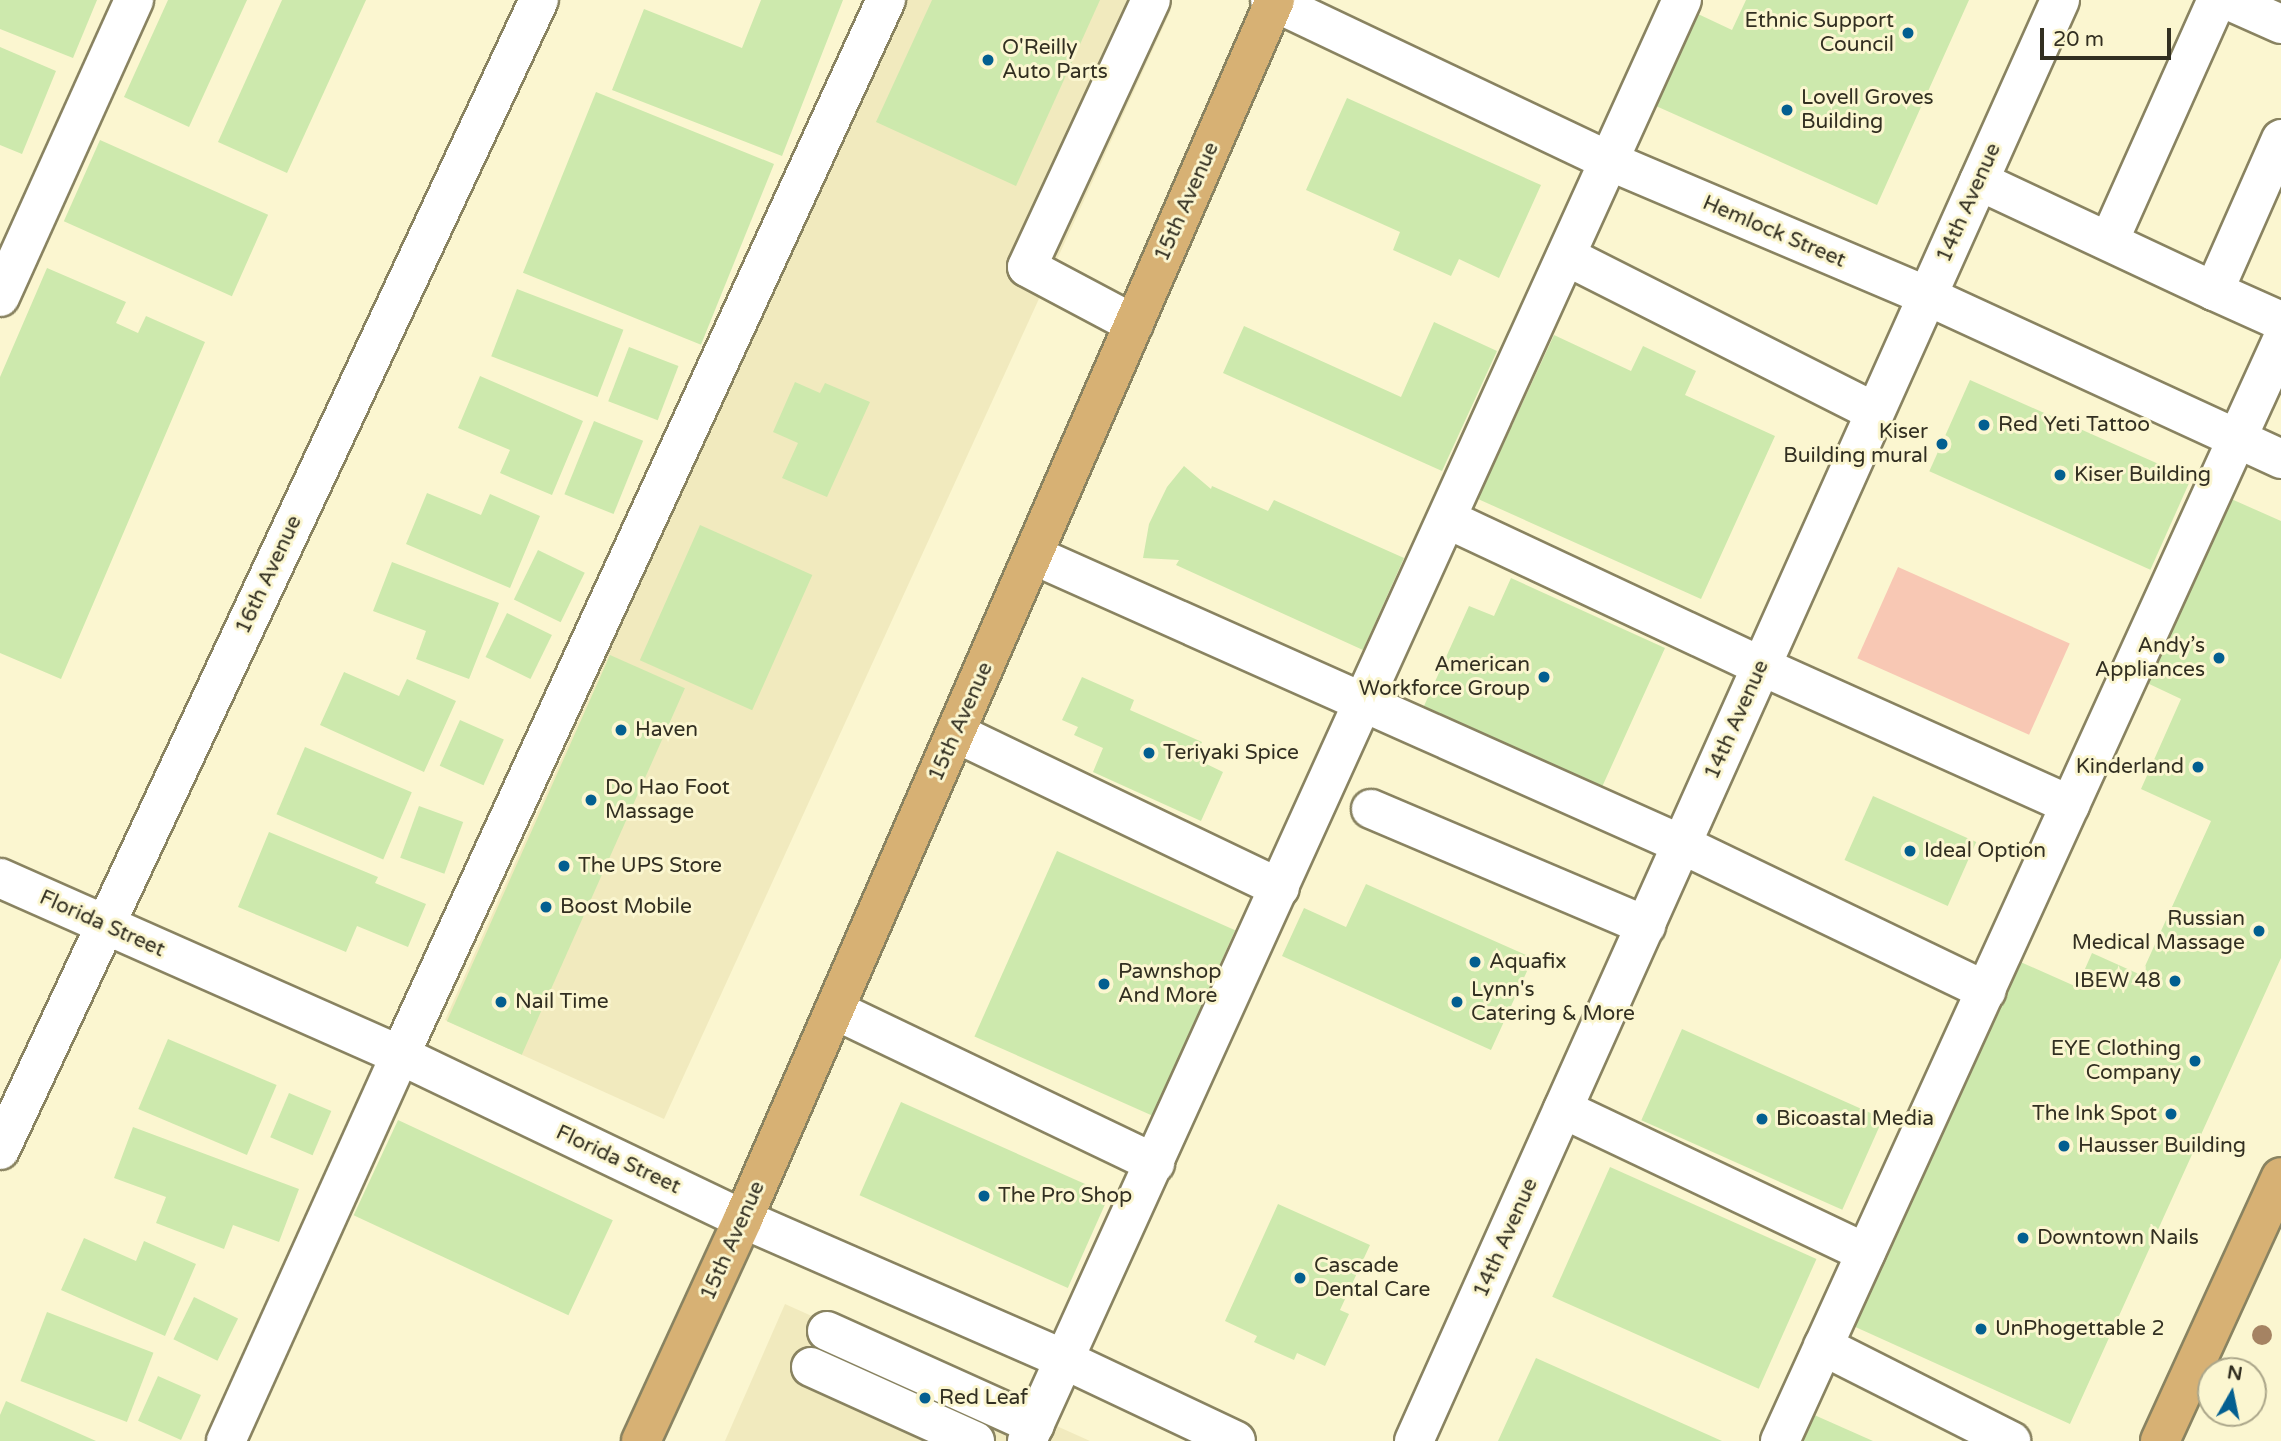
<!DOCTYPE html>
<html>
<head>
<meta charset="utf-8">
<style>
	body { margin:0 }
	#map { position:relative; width:2281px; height:1441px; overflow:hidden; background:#fbf6d0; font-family:"Varela Round",sans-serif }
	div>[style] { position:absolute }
	.built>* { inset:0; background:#f1eabe }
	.green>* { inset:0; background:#f8c8b4; transform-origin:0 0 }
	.building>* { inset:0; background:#cde9ad; transform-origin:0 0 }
	.roads { filter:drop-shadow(2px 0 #898361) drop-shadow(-2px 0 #898361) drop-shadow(0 2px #898361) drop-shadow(0 -2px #898361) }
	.minor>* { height:38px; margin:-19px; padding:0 19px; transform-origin:19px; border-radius:19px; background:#fff }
	.major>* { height:38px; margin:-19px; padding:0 19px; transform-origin:19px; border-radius:19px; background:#d7b174 }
	.trees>* { width:20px; height:20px; margin:-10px; border-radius:50%; background:#a58363 }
	.dots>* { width:19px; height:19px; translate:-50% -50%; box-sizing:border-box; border:4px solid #fbf6d0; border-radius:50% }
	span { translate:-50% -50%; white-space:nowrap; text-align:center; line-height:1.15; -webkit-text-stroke:6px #fbf6d0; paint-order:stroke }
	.poi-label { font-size:21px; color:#322f21 }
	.right { translate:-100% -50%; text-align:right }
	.left { translate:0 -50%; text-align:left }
	.street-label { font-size:21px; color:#322f21 }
	.north { position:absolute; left:2197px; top:1357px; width:70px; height:70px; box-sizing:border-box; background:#fbf6d0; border:2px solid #aba68a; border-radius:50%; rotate:9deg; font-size:19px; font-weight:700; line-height:28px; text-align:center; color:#322f21 }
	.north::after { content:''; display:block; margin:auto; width:24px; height:32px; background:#035f90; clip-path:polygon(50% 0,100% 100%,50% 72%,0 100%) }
	.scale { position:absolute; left:2040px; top:28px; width:131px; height:32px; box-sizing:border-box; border:4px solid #322f21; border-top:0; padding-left:9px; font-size:21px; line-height:24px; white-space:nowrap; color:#322f21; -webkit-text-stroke:5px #fbf6d0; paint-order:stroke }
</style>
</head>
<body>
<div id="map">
	<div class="built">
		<div style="clip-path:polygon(900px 0,1149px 0,1171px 10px,664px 1119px,445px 1020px)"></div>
		<div style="clip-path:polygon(785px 1304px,1090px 1441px,725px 1441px)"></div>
	</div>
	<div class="green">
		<div style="left:1898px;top:567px;width:188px;height:100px;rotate:24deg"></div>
	</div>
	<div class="building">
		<div style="clip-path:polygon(0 0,97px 0,73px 58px,0 29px)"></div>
		<div style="clip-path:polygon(168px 0,247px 0,189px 127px,124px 97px)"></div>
		<div style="clip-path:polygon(282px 0,366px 0,287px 173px,218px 142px)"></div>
		<div style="clip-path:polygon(761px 0,843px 0,782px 156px,612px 90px,644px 9px,742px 48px)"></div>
		<div style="clip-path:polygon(932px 0,1100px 0,1016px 186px,876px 122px)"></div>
		<div style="clip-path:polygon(1746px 0,1969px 0,1877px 205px,1656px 106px,1698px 14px,1732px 30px)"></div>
		<div style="clip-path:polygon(0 47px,56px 71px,22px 154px,0 145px)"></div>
		<div style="left:596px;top:92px;width:192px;height:195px;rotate:22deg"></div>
		<div style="clip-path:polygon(1347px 98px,1541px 185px,1499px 278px,1459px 259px,1451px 276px,1393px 250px,1400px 232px,1306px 190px)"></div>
		<div style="left:100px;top:140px;width:184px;height:89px;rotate:24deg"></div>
		<div style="clip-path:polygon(47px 268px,126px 302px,116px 323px,138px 333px,146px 316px,205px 342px,61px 679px,0 653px,0 377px)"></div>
		<div style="left:517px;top:289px;width:114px;height:72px;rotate:21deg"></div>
		<div style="clip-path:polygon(1434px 322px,1497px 351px,1442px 471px,1223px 373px,1244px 326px,1401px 397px)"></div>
		<div style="clip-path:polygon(1554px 335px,1631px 371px,1643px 346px,1696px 371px,1685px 395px,1775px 436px,1701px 599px,1478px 499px)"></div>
		<div style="left:629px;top:347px;width:53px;height:58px;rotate:21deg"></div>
		<div style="clip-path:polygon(480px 376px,583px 421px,552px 495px,500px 473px,510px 450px,458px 428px)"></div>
		<div style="left:1970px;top:380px;width:242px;height:100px;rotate:24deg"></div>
		<div style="clip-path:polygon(795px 382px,820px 393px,825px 383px,870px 402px,827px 497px,782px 478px,798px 443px,773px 432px)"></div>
		<div style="left:594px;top:421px;width:53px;height:79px;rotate:22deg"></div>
		<div style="clip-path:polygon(1184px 466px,1211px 489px,1212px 486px,1268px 511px,1274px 500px,1404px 558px,1363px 650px,1176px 565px,1179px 560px,1143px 558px,1149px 524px,1167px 487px)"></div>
		<div style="clip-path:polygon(427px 493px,481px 515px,490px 494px,540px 516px,510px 588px,406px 544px)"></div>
		<div style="clip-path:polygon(2229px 498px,2281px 521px,2281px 958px,2070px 1424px,1851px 1325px,2016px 960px,2077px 987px,2092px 953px,2141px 975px,2211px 821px,2141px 789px,2181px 699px,2145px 682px)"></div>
		<div style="left:700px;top:525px;width:123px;height:148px;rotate:24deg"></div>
		<div style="left:538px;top:550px;width:52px;height:55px;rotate:26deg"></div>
		<div style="clip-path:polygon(392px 562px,499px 603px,469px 679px,416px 659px,426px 631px,373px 611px)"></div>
		<div style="clip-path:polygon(1511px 578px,1665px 648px,1602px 787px,1424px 706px,1469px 606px,1494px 616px)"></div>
		<div style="left:507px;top:613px;width:50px;height:49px;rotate:26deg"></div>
		<div style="left:610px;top:655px;width:82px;height:401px;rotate:24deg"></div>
		<div style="clip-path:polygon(344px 672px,399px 696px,407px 679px,456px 701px,424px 772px,320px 725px)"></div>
		<div style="clip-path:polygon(1082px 677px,1134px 700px,1130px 710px,1202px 742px,1194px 758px,1223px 772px,1201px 821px,1093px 772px,1103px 748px,1074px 735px,1078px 727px,1062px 720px)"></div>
		<div style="left:460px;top:720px;width:48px;height:50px;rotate:24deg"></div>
		<div style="left:305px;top:747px;width:116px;height:73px;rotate:23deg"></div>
		<div style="left:1873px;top:796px;width:113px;height:70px;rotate:24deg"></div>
		<div style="left:419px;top:806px;width:47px;height:55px;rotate:20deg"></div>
		<div style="clip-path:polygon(269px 832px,378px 877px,375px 883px,426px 904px,408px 947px,357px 926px,346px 952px,238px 907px)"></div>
		<div style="left:1057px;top:851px;width:195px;height:203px;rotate:24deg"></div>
		<div style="clip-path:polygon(1366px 884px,1533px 958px,1491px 1050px,1282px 956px,1304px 908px,1346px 927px)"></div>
		<div style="left:1682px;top:1029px;width:220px;height:100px;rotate:24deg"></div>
		<div style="left:168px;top:1039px;width:118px;height:76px;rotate:23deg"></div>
		<div style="left:289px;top:1093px;width:46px;height:48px;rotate:23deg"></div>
		<div style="left:901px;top:1102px;width:228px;height:102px;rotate:24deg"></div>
		<div style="left:398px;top:1120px;width:237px;height:105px;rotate:25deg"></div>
		<div style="clip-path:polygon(133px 1127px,299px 1189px,279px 1242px,233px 1225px,224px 1249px,156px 1223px,166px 1197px,114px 1178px)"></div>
		<div style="left:1610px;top:1167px;width:226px;height:142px;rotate:24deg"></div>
		<div style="clip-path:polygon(1278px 1204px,1370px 1245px,1340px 1310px,1349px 1314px,1325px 1366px,1297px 1353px,1294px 1360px,1254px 1342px,1257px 1336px,1225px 1321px)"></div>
		<div style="clip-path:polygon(84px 1238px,136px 1261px,144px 1241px,196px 1264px,165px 1336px,61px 1290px)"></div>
		<div style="left:194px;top:1297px;width:49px;height:47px;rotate:26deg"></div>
		<div style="left:47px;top:1312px;width:114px;height:74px;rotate:21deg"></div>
		<div style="clip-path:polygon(1536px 1358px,1722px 1441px,1498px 1441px)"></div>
		<div style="left:158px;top:1376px;width:47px;height:49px;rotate:24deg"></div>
		<div style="clip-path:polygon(6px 1401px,96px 1441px,0 1441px,0 1415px)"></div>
		<div style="clip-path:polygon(1803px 1410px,1873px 1441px,1789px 1441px)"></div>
	</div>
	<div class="roads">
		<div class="minor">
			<div style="left:1270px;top:0;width:375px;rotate:25.4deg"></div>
			<div style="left:1609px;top:161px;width:345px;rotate:23deg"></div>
			<div style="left:1927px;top:296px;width:390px;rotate:24.7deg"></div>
			<div style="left:2227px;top:0;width:59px;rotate:24deg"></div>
			<div style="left:1979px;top:181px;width:259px;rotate:25.1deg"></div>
			<div style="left:2214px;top:291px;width:166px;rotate:-66.2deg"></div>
			<div style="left:2109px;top:241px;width:264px;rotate:-65.9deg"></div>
			<div style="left:1566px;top:256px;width:346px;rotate:26.8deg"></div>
			<div style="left:2214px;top:291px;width:73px;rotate:24.1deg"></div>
			<div style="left:0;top:297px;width:326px;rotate:-65.7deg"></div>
			<div style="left:1134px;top:324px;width:121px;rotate:-152deg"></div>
			<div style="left:1027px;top:267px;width:294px;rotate:-65.1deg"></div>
			<div style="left:1447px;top:519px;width:347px;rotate:25.1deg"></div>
			<div style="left:1761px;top:666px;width:339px;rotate:24.2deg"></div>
			<div style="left:1033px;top:555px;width:710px;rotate:24.04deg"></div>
			<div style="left:1681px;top:844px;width:339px;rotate:25.7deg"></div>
			<div style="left:956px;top:733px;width:359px;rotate:25.6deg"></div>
			<div style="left:1371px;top:809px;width:299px;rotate:23deg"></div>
			<div style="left:0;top:878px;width:437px;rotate:23.9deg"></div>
			<div style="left:400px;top:1055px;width:380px;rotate:25.6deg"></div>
			<div style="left:743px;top:1219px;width:352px;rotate:23.6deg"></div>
			<div style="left:1065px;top:1360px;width:189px;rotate:25.3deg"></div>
			<div style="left:835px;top:1010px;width:355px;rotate:25.6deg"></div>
			<div style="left:1563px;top:1109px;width:335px;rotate:25.4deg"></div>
			<div style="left:0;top:1150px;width:1270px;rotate:-64.89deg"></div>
			<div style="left:827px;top:1331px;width:228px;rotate:24.3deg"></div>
			<div style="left:1823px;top:1346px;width:211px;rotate:26.8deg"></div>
			<div style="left:811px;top:1367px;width:180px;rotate:24.3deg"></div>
			<div style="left:226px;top:1441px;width:423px;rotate:-65.7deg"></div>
			<div style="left:400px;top:1055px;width:1162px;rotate:-65.27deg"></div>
			<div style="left:1027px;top:1441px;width:1583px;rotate:-65.56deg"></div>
			<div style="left:1414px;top:1441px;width:1579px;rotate:-65.85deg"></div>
			<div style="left:1780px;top:1441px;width:1208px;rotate:-65.49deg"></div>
		</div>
		<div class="major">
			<div style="left:641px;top:1441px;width:244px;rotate:-65.3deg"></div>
			<div style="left:743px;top:1219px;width:1330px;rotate:-66.42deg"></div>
			<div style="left:2160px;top:1441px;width:290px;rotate:-65.4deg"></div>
		</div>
	</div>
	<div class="trees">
		<div style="left:2262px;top:1335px"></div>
	</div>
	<div class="dots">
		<div style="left:1908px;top:33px;background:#035f90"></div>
		<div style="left:988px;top:60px;background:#035f90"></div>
		<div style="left:1787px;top:110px;background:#035f90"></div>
		<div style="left:1984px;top:425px;background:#035f90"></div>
		<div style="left:1942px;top:444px;background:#035f90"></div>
		<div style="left:2060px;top:475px;background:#035f90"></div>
		<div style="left:2219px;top:658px;background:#035f90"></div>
		<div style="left:1544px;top:677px;background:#035f90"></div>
		<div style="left:621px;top:730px;background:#035f90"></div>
		<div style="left:1149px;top:753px;background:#035f90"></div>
		<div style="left:2198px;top:767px;background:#035f90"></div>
		<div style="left:591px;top:800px;background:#035f90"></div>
		<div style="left:1910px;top:851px;background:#035f90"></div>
		<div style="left:564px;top:866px;background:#035f90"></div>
		<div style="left:546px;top:907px;background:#035f90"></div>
		<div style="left:2259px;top:931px;background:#035f90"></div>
		<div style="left:1475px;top:962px;background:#035f90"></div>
		<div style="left:2175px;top:981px;background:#035f90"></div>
		<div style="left:1104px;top:984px;background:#035f90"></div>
		<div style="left:501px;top:1002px;background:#035f90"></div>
		<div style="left:1457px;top:1002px;background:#035f90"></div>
		<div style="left:2195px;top:1061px;background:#035f90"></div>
		<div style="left:2171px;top:1114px;background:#035f90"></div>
		<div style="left:1762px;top:1119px;background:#035f90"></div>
		<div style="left:2064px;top:1146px;background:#035f90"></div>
		<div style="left:984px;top:1196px;background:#035f90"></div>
		<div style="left:2023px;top:1238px;background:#035f90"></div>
		<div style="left:1300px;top:1278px;background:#035f90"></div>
		<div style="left:1981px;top:1329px;background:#035f90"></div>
		<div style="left:925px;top:1398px;background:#035f90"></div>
	</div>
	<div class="poi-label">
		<span class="right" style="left:1894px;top:33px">Ethnic Support<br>Council</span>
		<span class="left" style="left:1002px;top:60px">O'Reilly<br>Auto Parts</span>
		<span class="left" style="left:1801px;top:110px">Lovell Groves<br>Building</span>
		<span class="left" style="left:1998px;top:425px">Red Yeti Tattoo</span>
		<span class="right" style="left:1928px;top:444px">Kiser<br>Building mural</span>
		<span class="left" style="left:2074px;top:475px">Kiser Building</span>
		<span class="right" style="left:2205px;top:658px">Andy’s<br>Appliances</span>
		<span class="right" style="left:1530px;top:677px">American<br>Workforce Group</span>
		<span class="left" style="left:635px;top:730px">Haven</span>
		<span class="left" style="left:1163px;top:753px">Teriyaki Spice</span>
		<span class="right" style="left:2184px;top:767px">Kinderland</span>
		<span class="left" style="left:605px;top:800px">Do Hao Foot<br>Massage</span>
		<span class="left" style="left:1924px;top:851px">Ideal Option</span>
		<span class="left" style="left:578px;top:866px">The UPS Store</span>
		<span class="left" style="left:560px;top:907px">Boost Mobile</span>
		<span class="right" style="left:2245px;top:931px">Russian<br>Medical Massage</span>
		<span class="left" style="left:1489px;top:962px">Aquafix</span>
		<span class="left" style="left:1118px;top:984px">Pawnshop<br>And More</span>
		<span class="right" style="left:2161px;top:981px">IBEW 48</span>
		<span class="left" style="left:1471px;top:1002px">Lynn's<br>Catering &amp; More</span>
		<span class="left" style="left:515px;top:1002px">Nail Time</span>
		<span class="right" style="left:2181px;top:1061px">EYE Clothing<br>Company</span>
		<span class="right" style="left:2157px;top:1114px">The Ink Spot</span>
		<span class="left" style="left:1776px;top:1119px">Bicoastal Media</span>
		<span class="left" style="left:2078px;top:1146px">Hausser Building</span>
		<span class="left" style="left:998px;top:1196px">The Pro Shop</span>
		<span class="left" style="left:2037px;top:1238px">Downtown Nails</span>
		<span class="left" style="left:1314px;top:1278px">Cascade<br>Dental Care</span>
		<span class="left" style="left:1995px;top:1329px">UnPhogettable 2</span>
		<span class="left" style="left:939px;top:1398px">Red Leaf</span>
	</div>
	<div class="street-label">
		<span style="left:1187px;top:202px;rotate:-66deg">15th Avenue</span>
		<span style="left:1969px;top:203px;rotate:-66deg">14th Avenue</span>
		<span style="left:1774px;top:232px;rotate:23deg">Hemlock Street</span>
		<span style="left:269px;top:575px;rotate:-65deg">16th Avenue</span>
		<span style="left:1737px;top:720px;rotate:-66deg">14th Avenue</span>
		<span style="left:961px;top:722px;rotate:-66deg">15th Avenue</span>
		<span style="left:102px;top:924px;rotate:24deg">Florida Street</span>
		<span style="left:618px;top:1160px;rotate:25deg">Florida Street</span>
		<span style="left:1506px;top:1238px;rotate:-66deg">14th Avenue</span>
		<span style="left:733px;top:1241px;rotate:-66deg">15th Avenue</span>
	</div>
	<div class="north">N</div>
	<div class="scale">20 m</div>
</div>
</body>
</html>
